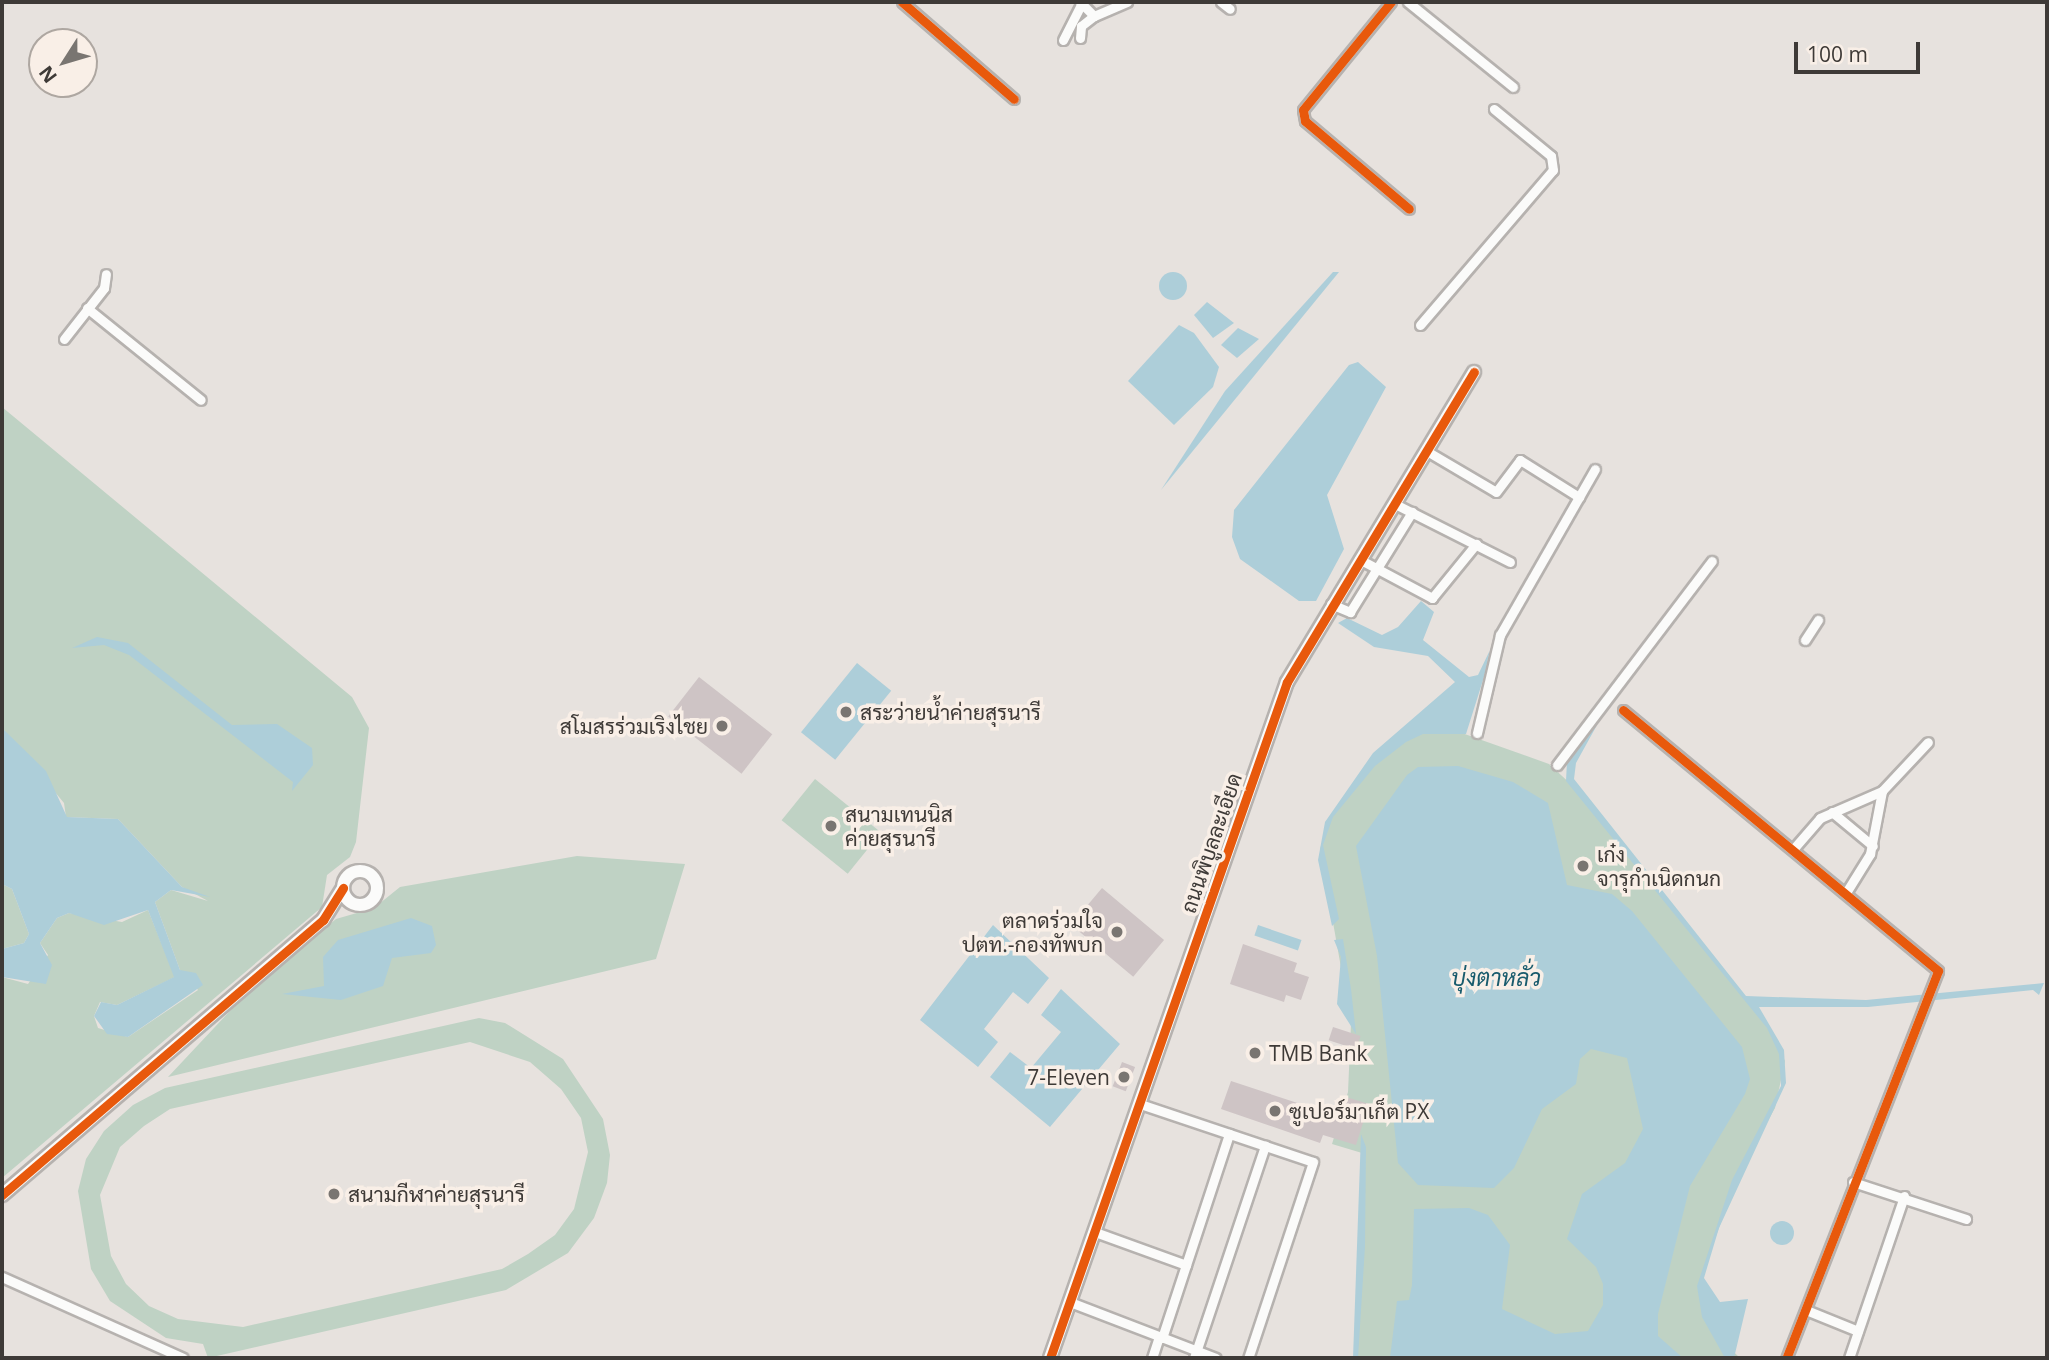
<!DOCTYPE html>
<html>
<head>
<meta charset="utf-8">
<style>
	body { margin:0 }
	#map { position:relative; width:2049px; height:1360px; overflow:hidden; background:#e7e2de; font-family:"Open Sans",Sarabun,sans-serif }
	div>[style] { position:absolute }
	.green>* { inset:0; background:#bfd2c4; transform-origin:0 0 }
	.water>* { inset:0; background:#adced9; transform-origin:0 0 }
	.round { border-radius:50% }
	.building>* { inset:0; background:#cec4c5; transform-origin:0 0 }
	.roads { filter:drop-shadow(2px 0 #b6b2af) drop-shadow(-2px 0 #b6b2af) drop-shadow(0 2px #b6b2af) drop-shadow(0 -2px #b6b2af) }
	.street>* { height:9px; margin:-4.5px; padding:0 4.5px; transform-origin:4.5px; border-radius:4.5px; background:#fbfbfa }
	.secondary>* { height:12px; margin:-6px; padding:0 6px; transform-origin:6px; border-radius:6px; background:#fbfbfa }
	.secondary>.ring { margin:-6px; padding:0; box-sizing:content-box; background:none; border:12px solid #fbfbfa; border-radius:50% }
	.cycleway>* { height:9px; margin:-4.5px; padding:0 4.5px; transform-origin:4.5px; border-radius:4.5px; background:#e8590c }
	.dots>* { width:19px; height:19px; translate:-50% -50%; box-sizing:border-box; border:4px solid #f9efe7; border-radius:50% }
	span { translate:-50% -50%; white-space:nowrap; text-align:center; line-height:1.15; -webkit-text-stroke:7px #f9efe7; paint-order:stroke }
	.poi-label { font-size:21px; color:#3e3a37 }
	.left { translate:0 -50%; text-align:left }
	.right { translate:-100% -50%; text-align:right }
	.street-label { font-size:21px; color:#3e3a37 }
	.water-label { font-size:23px; color:#195b6d; font-style:italic }
	.frame { position:absolute; inset:0; border:4px solid #3e3a37; pointer-events:none }
	.north { position:absolute; left:28px; top:28px; width:70px; height:70px; box-sizing:border-box; background:#f9efe7; border:2px solid #aea7a1; border-radius:50%; rotate:233deg; font-size:19px; font-weight:700; line-height:28px; text-align:center; color:#3e3a37 }
	.north::after { content:''; display:block; margin:auto; width:24px; height:32px; background:#797571; clip-path:polygon(50% 0,100% 100%,50% 72%,0 100%) }
	.scale { position:absolute; left:1794px; top:42px; width:126px; height:32px; box-sizing:border-box; border:4px solid #3e3a37; border-top:0; padding-left:9px; font-size:21px; line-height:24px; white-space:nowrap; color:#3e3a37; -webkit-text-stroke:5px #f9efe7; paint-order:stroke }
</style>
</head>
<body>
<div id="map">
	<div class="green">
		<div style="clip-path:polygon(2px 407px,352px 697px,369px 728px,356px 842px,350px 857px,327px 875px,322px 907px,2px 1178px,2px 977px,28px 984px,48px 955px,40px 943px,57px 918px,69px 913px,122px 922px,148px 910px,175px 977px,117px 1005px,100px 1002px,94px 1016px,98px 1028px,128px 1037px,198px 990px,180px 970px,155px 902px,171px 890px,208px 901px,182px 887px,118px 819px,66px 817px,64px 803px,2px 728px)"></div>
		<div style="clip-path:polygon(1424px 730px,1459px 732px,1549px 764px,1574px 787px,1766px 1023px,1785px 1061px,1775px 1108px,1740px 1171px,1702px 1274px,1716px 1335px,1740px 1358px,1355px 1358px,1362px 1153px,1332px 1144px,1348px 1092px,1351px 1024px,1320px 849px,1330px 818px,1374px 760px)"></div>
		<div style="left:815px;top:779px;width:85px;height:53px;rotate:39deg"></div>
		<div style="clip-path:polygon(577px 856px,685px 864px,656px 959px,168px 1077px,244px 996px,336px 919px,374px 908px,400px 887px)"></div>
		<div style="clip-path:polygon(2px 884px,12px 889px,29px 934px,24px 943px,2px 949px)"></div>
		<div style="clip-path:polygon(evenodd,479px 1018px,505px 1023px,563px 1059px,603px 1119px,610px 1155px,607px 1183px,594px 1218px,568px 1253px,506px 1290px,208px 1358px,203px 1344px,166px 1338px,110px 1301px,91px 1269px,78px 1191px,86px 1159px,104px 1131px,133px 1105px,165px 1088px,479px 1018px,470px 1042px,530px 1062px,561px 1089px,581px 1118px,588px 1152px,574px 1209px,555px 1235px,528px 1254px,502px 1269px,243px 1327px,178px 1319px,149px 1306px,126px 1284px,111px 1256px,100px 1195px,120px 1147px,144px 1126px,170px 1109px,470px 1042px)"></div>
	</div>
	<div class="water">
		<div style="clip-path:polygon(1333px 272px,1339px 272px,1161px 490px,1225px 391px)"></div>
		<div class="round" style="left:1159px;top:272px;width:28px;height:28px"></div>
		<div style="clip-path:polygon(1207px 302px,1234px 323px,1213px 338px,1194px 315px)"></div>
		<div style="clip-path:polygon(1179px 325px,1194px 333px,1219px 367px,1213px 387px,1174px 425px,1128px 381px)"></div>
		<div style="clip-path:polygon(1238px 328px,1259px 339px,1237px 358px,1221px 345px)"></div>
		<div style="clip-path:polygon(1358px 362px,1386px 387px,1327px 495px,1344px 549px,1316px 601px,1299px 601px,1240px 559px,1232px 537px,1234px 510px,1349px 365px)"></div>
		<div style="clip-path:polygon(1421px 601px,1434px 612px,1423px 640px,1469px 677px,1478px 675px,1490px 650px,1484px 677px,1466px 734px,1423px 734px,1406px 742px,1375px 766px,1333px 817px,1323px 845px,1339px 919px,1332px 926px,1318px 860px,1325px 822px,1373px 753px,1455px 682px,1428px 656px,1374px 647px,1338px 623px,1347px 618px,1382px 635px,1398px 627px)"></div>
		<div style="clip-path:polygon(97px 637px,128px 643px,232px 725px,277px 724px,312px 748px,313px 765px,292px 791px,293px 782px,129px 655px,104px 645px,72px 648px)"></div>
		<div style="left:857px;top:663px;width:44px;height:89px;rotate:39deg"></div>
		<div style="clip-path:polygon(1597px 725px,1576px 763px,1574px 779px,1746px 996px,1866px 1000px,2044px 983px,2039px 995px,2033px 990px,1868px 1007px,1759px 1007px,1784px 1050px,1786px 1083px,1719px 1228px,1704px 1278px,1720px 1302px,1748px 1299px,1734px 1358px,1725px 1358px,1702px 1317px,1697px 1286px,1732px 1180px,1781px 1086px,1779px 1054px,1767px 1028px,1566px 781px,1567px 761px)"></div>
		<div style="clip-path:polygon(2px 728px,46px 771px,67px 817px,118px 819px,182px 887px,210px 897px,171px 890px,155px 902px,180px 970px,196px 973px,203px 985px,128px 1037px,107px 1034px,94px 1016px,101px 1002px,117px 1005px,174px 977px,148px 910px,104px 925px,69px 913px,57px 918px,40px 943px,52px 965px,46px 984px,2px 977px,2px 949px,24px 943px,29px 934px,12px 889px,2px 884px)"></div>
		<div style="clip-path:polygon(1458px 766px,1513px 782px,1548px 803px,1567px 885px,1612px 894px,1632px 911px,1742px 1047px,1750px 1079px,1745px 1094px,1690px 1186px,1658px 1314px,1658px 1336px,1683px 1358px,1390px 1358px,1397px 1301px,1409px 1300px,1412px 1285px,1414px 1209px,1469px 1208px,1488px 1215px,1510px 1245px,1502px 1309px,1555px 1334px,1588px 1331px,1603px 1305px,1603px 1284px,1596px 1267px,1567px 1239px,1582px 1194px,1625px 1163px,1643px 1129px,1627px 1058px,1591px 1049px,1580px 1059px,1576px 1084px,1542px 1109px,1514px 1168px,1494px 1188px,1418px 1185px,1398px 1163px,1377px 956px,1356px 846px,1407px 775px,1418px 767px)"></div>
		<div style="clip-path:polygon(411px 918px,432px 926px,436px 945px,431px 953px,392px 958px,383px 986px,341px 1000px,282px 994px,324px 986px,323px 957px,338px 940px)"></div>
		<div style="clip-path:polygon(993px 925px,1049px 978px,1028px 1004px,1013px 992px,984px 1029px,998px 1042px,978px 1067px,920px 1020px)"></div>
		<div style="left:1258px;top:925px;width:46px;height:11px;rotate:19deg"></div>
		<div style="clip-path:polygon(1343px 939px,1351px 989px,1356px 1034px,1337px 1004px,1341px 957px,1334px 940px)"></div>
		<div style="clip-path:polygon(1061px 989px,1120px 1044px,1050px 1127px,990px 1077px,1010px 1052px,1031px 1068px,1061px 1032px,1041px 1015px)"></div>
		<div style="clip-path:polygon(1361px 1134px,1366px 1147px,1365px 1246px,1358px 1358px,1353px 1358px)"></div>
		<div class="round" style="left:1770px;top:1221px;width:24px;height:24px"></div>
	</div>
	<div class="building">
		<div style="left:699px;top:677px;width:93px;height:50px;rotate:38deg"></div>
		<div style="left:1102px;top:888px;width:81px;height:48px;rotate:40deg"></div>
		<div style="clip-path:polygon(1243px 944px,1297px 963px,1294px 972px,1309px 977px,1301px 1000px,1286px 995px,1284px 1002px,1230px 984px)"></div>
		<div style="left:1333px;top:1027px;width:29px;height:14px;rotate:18deg"></div>
		<div style="left:1122px;top:1062px;width:14px;height:26px;rotate:21deg"></div>
		<div style="clip-path:polygon(1231px 1081px,1340px 1117px,1346px 1097px,1369px 1104px,1356px 1145px,1323px 1135px,1320px 1143px,1221px 1109px)"></div>
	</div>
	<div class="roads">
		<div class="street">
			<div style="left:902px;top:2px;width:148px;rotate:40.9deg"></div>
			<div style="left:1080px;top:2px;width:20px;rotate:45deg"></div>
			<div style="left:1094px;top:16px;width:36px;rotate:-23deg"></div>
			<div style="left:1221px;top:2px;width:11px;rotate:38deg"></div>
			<div style="left:1391px;top:2px;width:139px;rotate:129.2deg"></div>
			<div style="left:1303px;top:110px;width:11px;rotate:80deg"></div>
			<div style="left:1305px;top:121px;width:136px;rotate:40.2deg"></div>
			<div style="left:1408px;top:2px;width:135px;rotate:39deg"></div>
			<div style="left:1080px;top:38px;width:12px;rotate:-85deg"></div>
			<div style="left:1081px;top:26px;width:16px;rotate:-38deg"></div>
			<div style="left:1063px;top:40px;width:38px;rotate:-63deg"></div>
			<div style="left:87px;top:308px;width:146px;rotate:38.9deg"></div>
			<div style="left:1420px;top:325px;width:204px;rotate:-49.4deg"></div>
			<div style="left:1553px;top:170px;width:14px;rotate:-98deg"></div>
			<div style="left:1551px;top:156px;width:74px;rotate:-140.5deg"></div>
			<div style="left:64px;top:339px;width:65px;rotate:-51.9deg"></div>
			<div style="left:104px;top:288px;width:14px;rotate:-82deg"></div>
			<div style="left:1425px;top:450px;width:82px;rotate:30.6deg"></div>
			<div style="left:1496px;top:492px;width:40px;rotate:-53deg"></div>
			<div style="left:1520px;top:460px;width:70px;rotate:32.1deg"></div>
			<div style="left:1393px;top:503px;width:131px;rotate:26.8deg"></div>
			<div style="left:1359px;top:559px;width:83px;rotate:28.1deg"></div>
			<div style="left:1432px;top:598px;width:70px;rotate:-50.8deg"></div>
			<div style="left:1331px;top:604px;width:21px;rotate:23deg"></div>
			<div style="left:1350px;top:612px;width:118px;rotate:-58.2deg"></div>
			<div style="left:1805px;top:640px;width:24px;rotate:-57deg"></div>
			<div style="left:1623px;top:710px;width:409px;rotate:39.6deg"></div>
			<div style="left:1938px;top:971px;width:416px;rotate:111.4deg"></div>
			<div style="left:1477px;top:733px;width:101px;rotate:-76.8deg"></div>
			<div style="left:1500px;top:635px;width:191px;rotate:-60.2deg"></div>
			<div style="left:1557px;top:765px;width:256px;rotate:-52.8deg"></div>
			<div style="left:1832px;top:812px;width:53px;rotate:39.7deg"></div>
			<div style="left:1795px;top:847px;width:38px;rotate:-49deg"></div>
			<div style="left:1820px;top:818px;width:68px;rotate:-23.5deg"></div>
			<div style="left:1847px;top:891px;width:44px;rotate:-58.1deg"></div>
			<div style="left:1870px;top:854px;width:64px;rotate:-79.2deg"></div>
			<div style="left:1882px;top:791px;width:67px;rotate:-46.8deg"></div>
			<div style="left:1140px;top:1104px;width:182px;rotate:18.5deg"></div>
			<div style="left:1313px;top:1162px;width:206px;rotate:108.3deg"></div>
			<div style="left:1853px;top:1182px;width:119px;rotate:18.1deg"></div>
			<div style="left:1095px;top:1232px;width:97px;rotate:19.9deg"></div>
			<div style="left:2px;top:1277px;width:198px;rotate:24.1deg"></div>
			<div style="left:1070px;top:1302px;width:156px;rotate:21deg"></div>
			<div style="left:1806px;top:1310px;width:56px;rotate:22deg"></div>
			<div style="left:1162px;top:1338px;width:215px;rotate:-71.8deg"></div>
			<div style="left:1152px;top:1358px;width:22px;rotate:-72deg"></div>
			<div style="left:1194px;top:1358px;width:224px;rotate:-71.5deg"></div>
			<div style="left:1849px;top:1358px;width:171px;rotate:-71.2deg"></div>
		</div>
		<div class="secondary">
			<div class="ring" style="left:343px;top:871px;width:22px;height:22px"></div>
			<div style="left:2px;top:1195px;width:423px;rotate:-40.6deg"></div>
			<div style="left:323px;top:920px;width:38px;rotate:-58deg"></div>
			<div style="left:1050px;top:1358px;width:716px;rotate:-70.68deg"></div>
			<div style="left:1287px;top:682px;width:362px;rotate:-58.9deg"></div>
		</div>
	</div>
	<div class="cycleway">
		<div style="left:902px;top:2px;width:148px;rotate:40.9deg"></div>
		<div style="left:1391px;top:2px;width:139px;rotate:129.2deg"></div>
		<div style="left:1303px;top:110px;width:11px;rotate:80deg"></div>
		<div style="left:1305px;top:121px;width:136px;rotate:40.2deg"></div>
		<div style="left:1623px;top:710px;width:409px;rotate:39.6deg"></div>
		<div style="left:1938px;top:971px;width:416px;rotate:111.4deg"></div>
		<div style="left:2px;top:1195px;width:423px;rotate:-40.6deg"></div>
		<div style="left:323px;top:920px;width:38px;rotate:-58deg"></div>
		<div style="left:1050px;top:1358px;width:716px;rotate:-70.68deg"></div>
		<div style="left:1287px;top:682px;width:362px;rotate:-58.9deg"></div>
	</div>
	<div class="dots">
		<div style="left:846px;top:712px;background:#797571"></div>
		<div style="left:722px;top:726px;background:#797571"></div>
		<div style="left:831px;top:826px;background:#797571"></div>
		<div style="left:1583px;top:866px;background:#797571"></div>
		<div style="left:1117px;top:932px;background:#797571"></div>
		<div style="left:1255px;top:1053px;background:#797571"></div>
		<div style="left:1124px;top:1077px;background:#797571"></div>
		<div style="left:1275px;top:1111px;background:#797571"></div>
		<div style="left:334px;top:1194px;background:#797571"></div>
	</div>
	<div class="poi-label">
		<span class="left" style="left:860px;top:712px">สระว่ายนํ้าค่ายสุรนารี</span>
		<span class="right" style="left:708px;top:726px">สโมสรร่วมเริงไชย</span>
		<span class="left" style="left:845px;top:826px">สนามเทนนิส<br>ค่ายสุรนารี</span>
		<span class="left" style="left:1597px;top:866px">เก๋ง<br>จารุกำเนิดกนก</span>
		<span class="right" style="left:1103px;top:932px">ตลาดร่วมใจ<br>ปตท.-กองทัพบก</span>
		<span class="left" style="left:1269px;top:1053px">TMB Bank</span>
		<span class="right" style="left:1110px;top:1077px">7-Eleven</span>
		<span class="left" style="left:1289px;top:1111px">ซูเปอร์มาเก็ต PX</span>
		<span class="left" style="left:348px;top:1194px">สนามกีฬาค่ายสุรนารี</span>
	</div>
	<div class="street-label">
		<span style="left:1211px;top:843px;rotate:-71deg">ถนนพิบูลละเอียด</span>
	</div>
	<div class="water-label">
		<span style="left:1496px;top:977px">บุ่งตาหลั่ว</span>
	</div>
	<div class="frame"></div>
	<div class="north">N</div>
	<div class="scale">100 m</div>
</div>
</body>
</html>
